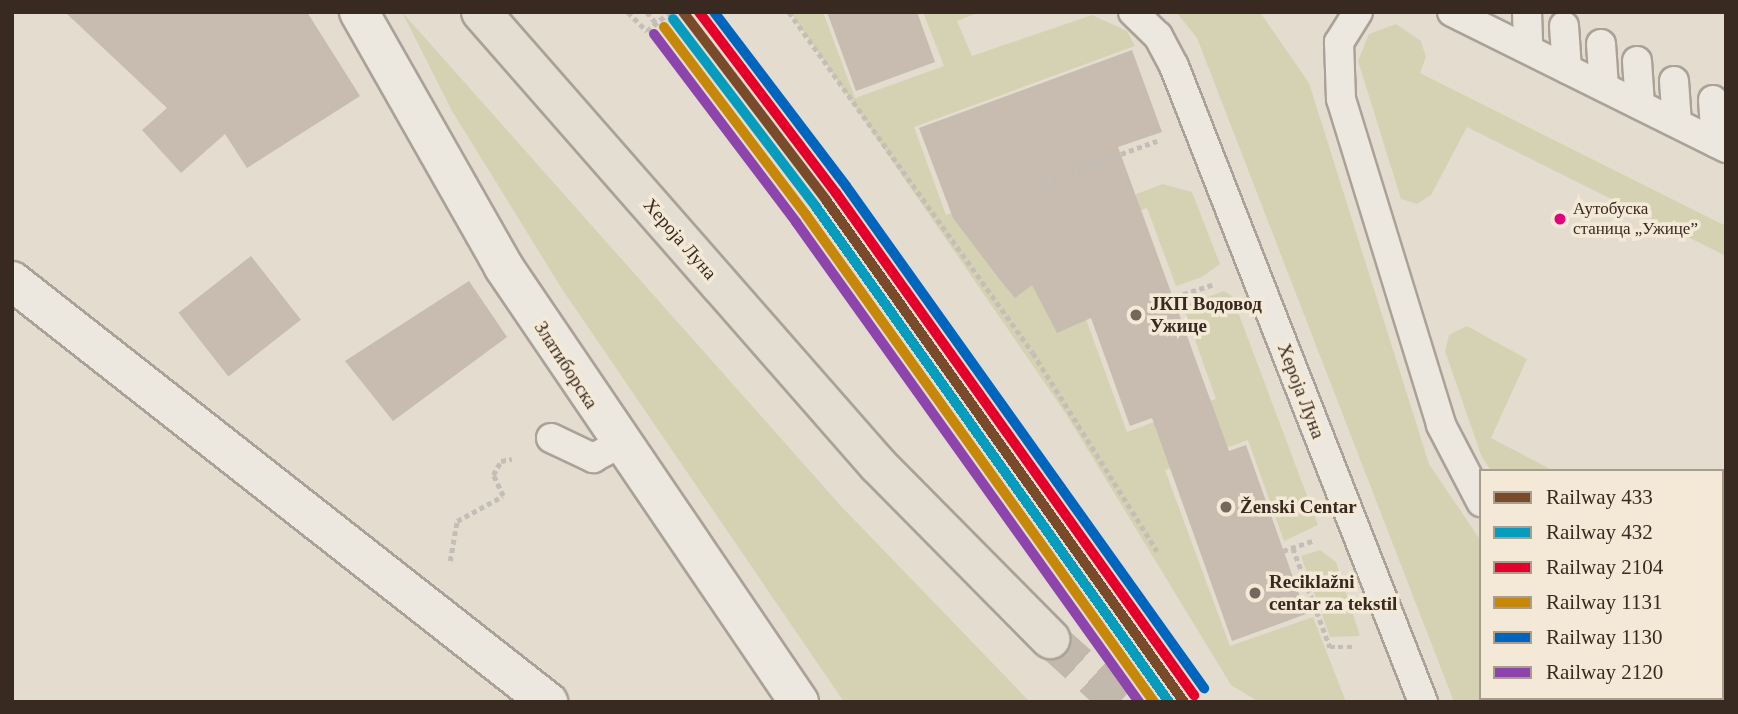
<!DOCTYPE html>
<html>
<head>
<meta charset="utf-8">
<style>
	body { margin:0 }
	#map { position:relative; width:1738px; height:714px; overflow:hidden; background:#e4dccf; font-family:Georgia,serif }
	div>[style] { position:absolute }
	.green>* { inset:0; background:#d5d2b3 }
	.building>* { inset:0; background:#c8bbb0; transform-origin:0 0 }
	.primary-tunnel>* { height:38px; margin-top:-19px; transform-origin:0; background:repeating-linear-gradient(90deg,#c2b8ac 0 38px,transparent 0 57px) }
	.path>* { height:4.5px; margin-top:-2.25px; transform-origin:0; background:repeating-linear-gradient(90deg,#c5beb7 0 5px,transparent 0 8.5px) }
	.roads { filter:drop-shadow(2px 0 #aaa298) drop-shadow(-2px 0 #aaa298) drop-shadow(0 2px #aaa298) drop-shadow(0 -2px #aaa298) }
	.service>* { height:28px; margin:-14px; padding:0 14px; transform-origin:14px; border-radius:14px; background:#ece8e0 }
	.minor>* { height:38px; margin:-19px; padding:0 19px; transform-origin:19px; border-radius:19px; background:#ece8e0 }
	.tertiary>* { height:38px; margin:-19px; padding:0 19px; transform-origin:19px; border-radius:19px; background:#ece8e0 }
	.primary>* { height:38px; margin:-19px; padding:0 19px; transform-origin:19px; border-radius:19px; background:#e4ddd2 }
	.rail-1>* { height:10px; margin:-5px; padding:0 5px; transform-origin:5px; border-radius:5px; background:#7a4b2a }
	.rail-2>* { height:10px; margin:-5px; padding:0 5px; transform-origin:5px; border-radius:5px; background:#069cbd }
	.rail-3>* { height:10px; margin:-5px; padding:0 5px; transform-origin:5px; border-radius:5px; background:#e4002b }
	.rail-4>* { height:10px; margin:-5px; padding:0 5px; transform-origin:5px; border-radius:5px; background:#c78708 }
	.rail-5>* { height:10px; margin:-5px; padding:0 5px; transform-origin:5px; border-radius:5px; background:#0065bd }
	.rail-6>* { height:10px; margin:-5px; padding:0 5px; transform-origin:5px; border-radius:5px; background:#8e44ad }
	.dots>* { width:19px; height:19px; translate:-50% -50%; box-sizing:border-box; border:4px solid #f4e9d7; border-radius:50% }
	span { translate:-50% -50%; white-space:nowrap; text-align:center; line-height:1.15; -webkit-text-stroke:7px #f4e9d7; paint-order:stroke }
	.bus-label { font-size:17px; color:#382a20 }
	.left { translate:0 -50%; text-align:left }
	.street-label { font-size:19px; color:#382a20 }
	.poi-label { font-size:19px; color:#382a20; font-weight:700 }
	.frame { position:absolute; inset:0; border:14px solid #382a20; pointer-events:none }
	.legend { position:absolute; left:1479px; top:469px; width:245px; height:231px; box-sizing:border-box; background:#f4e9d7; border:2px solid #a99d8e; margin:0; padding:9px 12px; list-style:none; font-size:21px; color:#382a20 }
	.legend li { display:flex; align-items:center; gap:14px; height:35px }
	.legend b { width:35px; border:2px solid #a99d8e }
</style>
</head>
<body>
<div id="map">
	<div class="green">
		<div style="clip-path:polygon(402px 12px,841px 506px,1030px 702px,844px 702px,562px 289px,452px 111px)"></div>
		<div style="clip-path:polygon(790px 12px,823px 12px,855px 98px,944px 66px,923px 12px,980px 12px,957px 21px,972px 56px,1092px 15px,1127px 31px,1135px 46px,914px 127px,946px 215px,982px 202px,999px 246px,1163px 184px,1192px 192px,1220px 264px,1202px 277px,1176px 286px,1147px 208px,1057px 239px,1127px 432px,1216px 399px,1183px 306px,1224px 291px,1232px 296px,1318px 525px,1284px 541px,1248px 440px,1165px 470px,1230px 646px,1313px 617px,1346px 702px,1259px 702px,1231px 685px,1066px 414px)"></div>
		<div style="clip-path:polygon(1176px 12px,1260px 12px,1309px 83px,1429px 464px,1481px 541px,1481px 698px,1686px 702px,1454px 702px,1197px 38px)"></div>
		<div style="clip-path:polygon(1396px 24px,1421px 41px,1426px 57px,1420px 73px,1726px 226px,1726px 256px,1467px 127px,1431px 195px,1417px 204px,1401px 199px,1358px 61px,1369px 34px)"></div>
		<div style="clip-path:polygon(1467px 326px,1527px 359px,1491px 438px,1554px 471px,1491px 471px,1481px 455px,1445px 351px,1449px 335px)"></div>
		<div style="clip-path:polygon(1320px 550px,1336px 562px,1360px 636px,1330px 637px,1301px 556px)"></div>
	</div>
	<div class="building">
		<div style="clip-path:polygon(65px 12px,307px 12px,360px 96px,247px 168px,225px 134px,181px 173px,142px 130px,167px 108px)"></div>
		<div style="clip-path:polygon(827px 12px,917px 12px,935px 62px,856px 91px)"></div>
		<div style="clip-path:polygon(1132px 50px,1162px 132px,1118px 147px,1229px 451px,1246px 445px,1306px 614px,1232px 641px,1152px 418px,1130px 426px,1091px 318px,1057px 333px,1032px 285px,1015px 298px,1000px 280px,953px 218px,919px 128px)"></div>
		<div style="left:251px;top:256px;width:81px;height:92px;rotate:52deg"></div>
		<div style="clip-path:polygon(469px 281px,507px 337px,393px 421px,345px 361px)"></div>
	</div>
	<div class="primary-tunnel">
		<div style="left:1050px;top:639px;width:94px;rotate:42deg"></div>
	</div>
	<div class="path">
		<div style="left:628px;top:12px;width:27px;rotate:45deg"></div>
		<div style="left:647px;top:31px;width:30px;rotate:-40deg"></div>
		<div style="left:647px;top:12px;width:14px;rotate:51deg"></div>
		<div style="left:789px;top:12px;width:419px;rotate:54.4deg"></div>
		<div style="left:1033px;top:353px;width:234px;rotate:57.9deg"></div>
		<div style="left:1046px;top:174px;width:38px;rotate:68deg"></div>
		<div style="left:1049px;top:180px;width:115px;rotate:-19.9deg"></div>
		<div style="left:1175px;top:297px;width:41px;rotate:-18.4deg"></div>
		<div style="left:1293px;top:548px;width:106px;rotate:69.5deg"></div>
		<div style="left:1330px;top:647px;width:23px"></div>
		<div style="left:1283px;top:551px;width:31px;rotate:-19deg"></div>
		<div style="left:450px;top:561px;width:41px;rotate:-80.1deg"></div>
		<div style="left:457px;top:521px;width:52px;rotate:-28.5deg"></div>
		<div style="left:503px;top:496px;width:23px;rotate:-115deg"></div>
		<div style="left:493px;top:475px;width:16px;rotate:-60deg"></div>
		<div style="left:501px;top:461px;width:11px;rotate:-10deg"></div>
	</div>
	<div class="roads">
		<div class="service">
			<div style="left:1133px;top:12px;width:35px;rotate:44deg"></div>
			<div style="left:1158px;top:36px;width:34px;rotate:62deg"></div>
			<div style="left:1174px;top:66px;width:683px;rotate:68.62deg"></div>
			<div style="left:1358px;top:12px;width:36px;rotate:122deg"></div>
			<div style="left:1339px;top:42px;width:57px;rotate:88deg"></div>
			<div style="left:1341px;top:99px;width:341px;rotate:72.9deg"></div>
			<div style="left:1441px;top:425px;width:87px;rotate:62.5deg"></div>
			<div style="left:1452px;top:12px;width:306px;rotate:26.4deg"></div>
			<div style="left:1527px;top:12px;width:37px;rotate:88deg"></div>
			<div style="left:1564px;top:26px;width:43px;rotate:86deg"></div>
			<div style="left:1601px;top:44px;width:43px;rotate:86deg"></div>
			<div style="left:1637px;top:61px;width:44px;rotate:86.1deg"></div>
			<div style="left:1674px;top:81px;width:42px;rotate:85.9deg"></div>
			<div style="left:1713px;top:100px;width:43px;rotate:86deg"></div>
			<div style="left:551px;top:438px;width:47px;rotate:25.5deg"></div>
			<div style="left:593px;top:458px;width:30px;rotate:-28deg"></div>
			<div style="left:1714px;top:698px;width:4px;rotate:63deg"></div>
		</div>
		<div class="minor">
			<div style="left:12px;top:281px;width:682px;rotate:38.15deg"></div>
		</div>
		<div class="tertiary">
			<div style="left:359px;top:12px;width:292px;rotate:60.4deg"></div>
			<div style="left:503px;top:266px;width:527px;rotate:55.83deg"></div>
		</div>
		<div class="primary">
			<div style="left:481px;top:12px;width:602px;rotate:48.77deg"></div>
			<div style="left:878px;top:465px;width:245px;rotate:45.3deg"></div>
		</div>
	</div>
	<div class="rail-1">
		<div style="left:683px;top:12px;width:236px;rotate:52.7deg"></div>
		<div style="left:826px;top:200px;width:617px;rotate:54.51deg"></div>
	</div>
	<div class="rail-2">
		<div style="left:673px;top:19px;width:236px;rotate:52.7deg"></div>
		<div style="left:816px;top:207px;width:608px;rotate:54.51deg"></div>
	</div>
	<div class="rail-3">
		<div style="left:699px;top:12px;width:227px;rotate:52.9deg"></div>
		<div style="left:836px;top:193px;width:617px;rotate:54.51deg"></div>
	</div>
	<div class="rail-4">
		<div style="left:664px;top:27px;width:236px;rotate:52.9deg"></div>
		<div style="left:806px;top:215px;width:599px;rotate:54.45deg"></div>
	</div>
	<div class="rail-5">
		<div style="left:714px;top:12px;width:218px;rotate:52.8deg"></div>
		<div style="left:846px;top:186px;width:617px;rotate:54.51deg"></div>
	</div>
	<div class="rail-6">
		<div style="left:654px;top:34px;width:236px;rotate:52.9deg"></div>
		<div style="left:796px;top:222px;width:590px;rotate:54.45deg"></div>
	</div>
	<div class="dots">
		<div style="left:1560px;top:219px;background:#e5007d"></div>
		<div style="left:1136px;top:315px;background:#74685d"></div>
		<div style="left:1226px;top:507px;background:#74685d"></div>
		<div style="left:1255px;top:593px;background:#74685d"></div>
	</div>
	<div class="bus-label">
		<span class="left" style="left:1573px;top:219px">Аутобуска<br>станица „Ужице”</span>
	</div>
	<div class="street-label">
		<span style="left:680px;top:239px;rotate:49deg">Хероја Луна</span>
		<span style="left:566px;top:365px;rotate:57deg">Златиборска</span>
		<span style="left:1301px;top:391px;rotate:69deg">Хероја Луна</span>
	</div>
	<div class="poi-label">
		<span class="left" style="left:1150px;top:315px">ЈКП Водовод<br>Ужице</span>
		<span class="left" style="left:1240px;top:507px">Ženski Centar</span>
		<span class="left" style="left:1269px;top:593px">Reciklažni<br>centar za tekstil</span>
	</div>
	<div class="frame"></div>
	<ul class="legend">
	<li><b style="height:9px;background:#7a4b2a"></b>Railway 433</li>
	<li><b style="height:9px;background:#069cbd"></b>Railway 432</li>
	<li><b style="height:9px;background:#e4002b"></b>Railway 2104</li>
	<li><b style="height:9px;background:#c78708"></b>Railway 1131</li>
	<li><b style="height:9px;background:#0065bd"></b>Railway 1130</li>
	<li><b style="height:9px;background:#8e44ad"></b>Railway 2120</li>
	</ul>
</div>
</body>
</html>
